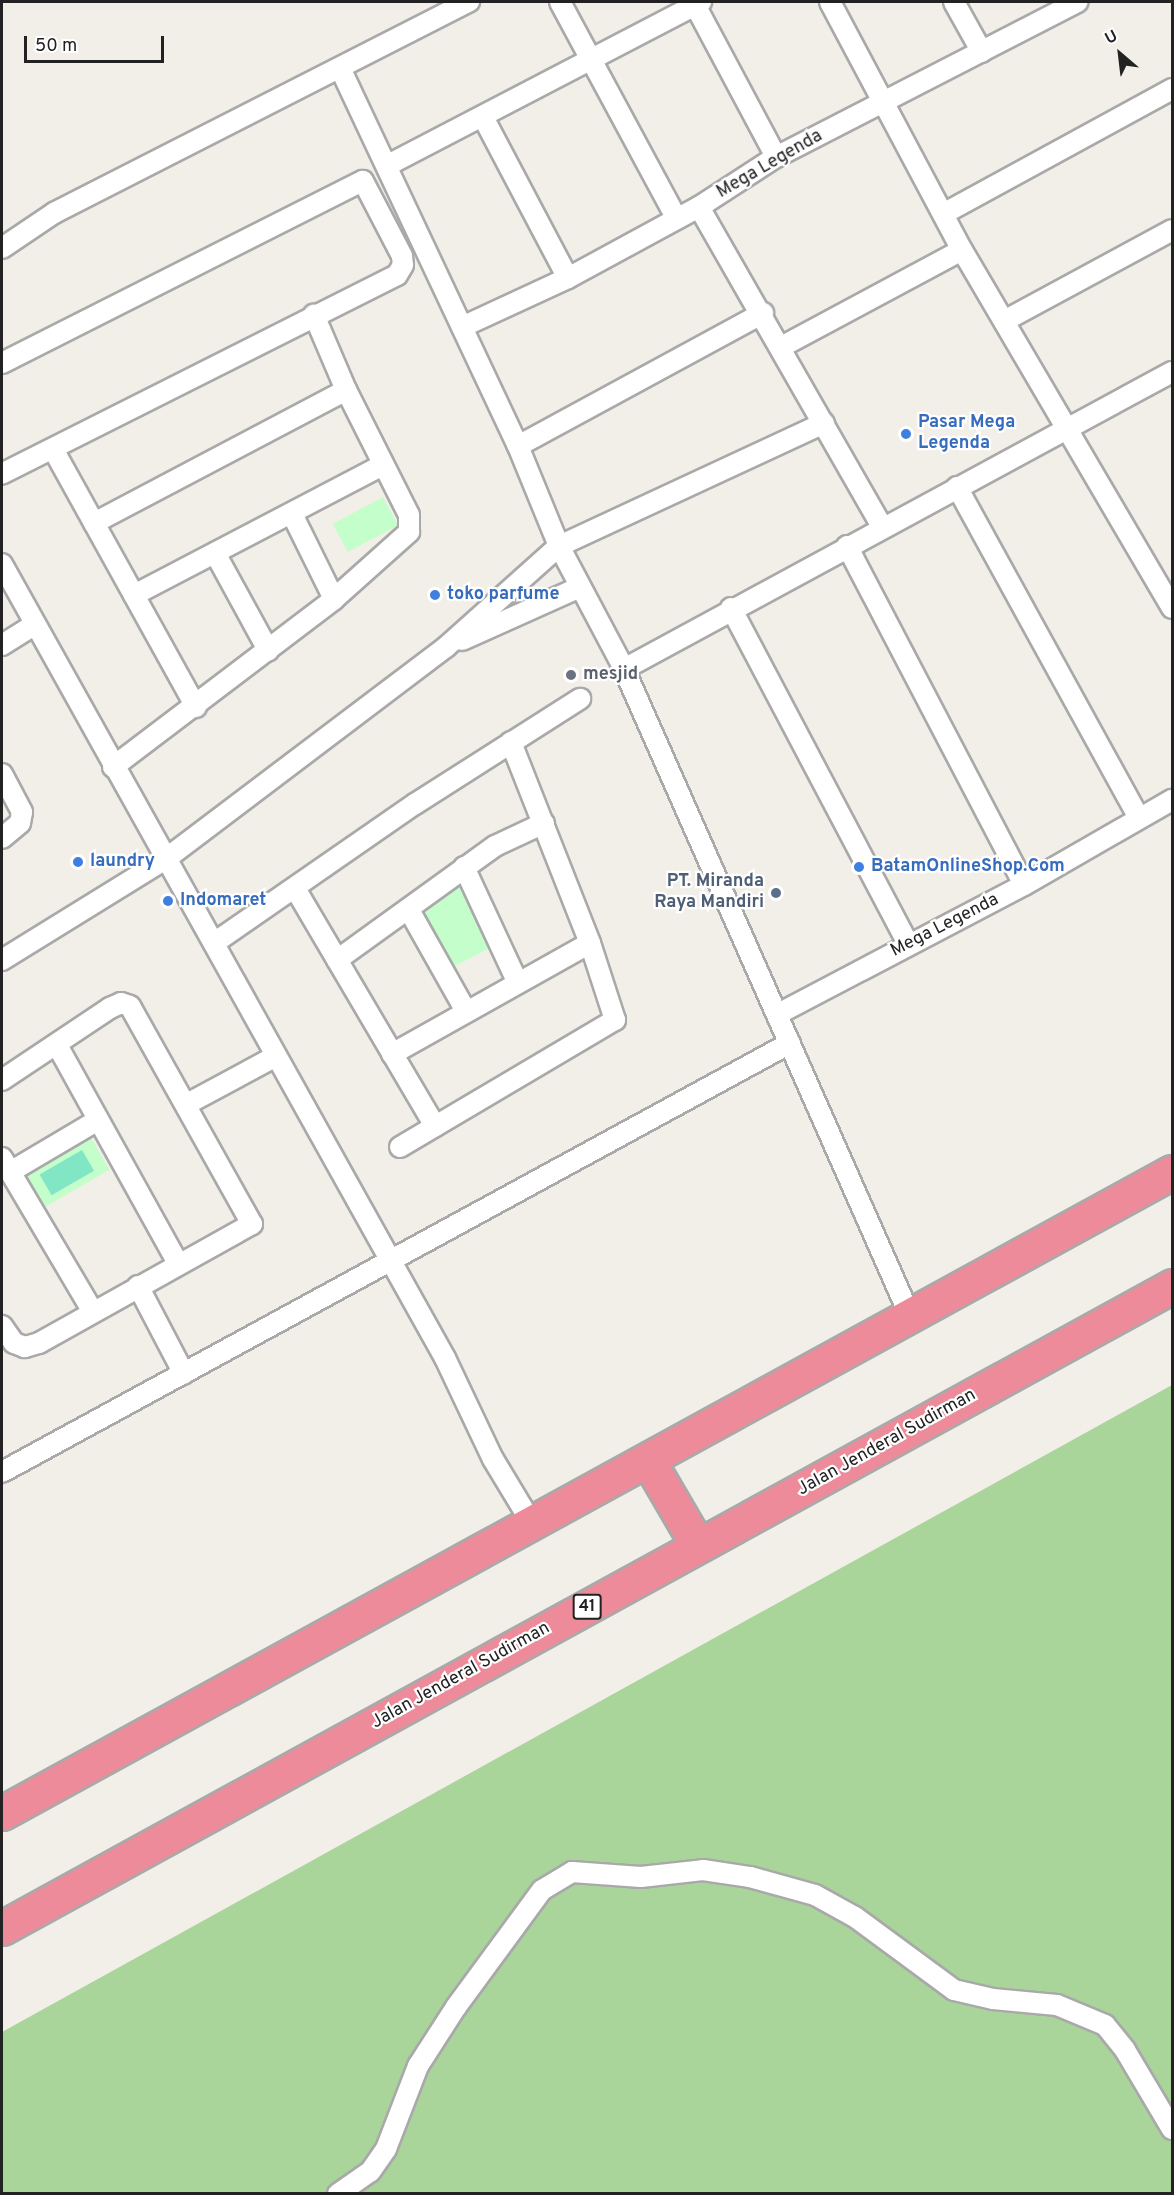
<!DOCTYPE html>
<html>
<head>
<meta charset="utf-8">
<style>
	body { margin:0 }
	#map { position:relative; width:1174px; height:2195px; overflow:hidden; background:#f2efe8; font-family:Overpass,sans-serif }
	div>[style] { position:absolute }
	.forest>* { inset:0; background:#a9d59a }
	.park>* { inset:0; background:#c4fecb; transform-origin:0 0 }
	.pitch>* { inset:0; background:#81e6c3; transform-origin:0 0 }
	.roads { filter:drop-shadow(2px 0 #a9a9a9) drop-shadow(-2px 0 #a9a9a9) drop-shadow(0 2px #a9a9a9) drop-shadow(0 -2px #a9a9a9) }
	.street>* { height:20px; margin:-10px; padding:0 10px; transform-origin:10px; border-radius:10px; background:#fff }
	.highway>* { height:33px; margin:-16.5px; padding:0 16.5px; transform-origin:16.5px; border-radius:16.5px; background:#ee8b9a }
	.dots>* { width:16px; height:16px; translate:-50% -50%; box-sizing:border-box; border:3px solid #fff; border-radius:50% }
	span { translate:-50% -50%; white-space:nowrap; text-align:center; line-height:1.15; -webkit-text-stroke:4.5px #fff; paint-order:stroke }
	.shield-label span { padding:2px 4px; background:#fff; border:2px solid; border-radius:4px; -webkit-text-stroke-width:0 }
	.shield-label { font-size:16px; color:#222; font-weight:700 }
	.street-label { font-size:18px; color:#222 }
	.shop-label { font-size:18px; color:#366cbe; font-weight:700 }
	.left { translate:0 -50%; text-align:left }
	.worship-label { font-size:18px; color:#5b616d; font-weight:700 }
	.service-label { font-size:18px; color:#4e5e75; font-weight:700 }
	.right { translate:-100% -50%; text-align:right }
	.frame { position:absolute; inset:0; border:3px solid #222; pointer-events:none }
	.north { position:absolute; left:1090px; top:24px; width:60px; height:60px; -webkit-text-stroke:4px #fff; paint-order:stroke; rotate:332deg; font-size:16px; font-weight:700; line-height:24px; text-align:center; color:#222 }
	.north::after { content:''; display:block; margin:auto; width:21px; height:27px; background:#222; clip-path:polygon(50% 0,100% 100%,50% 72%,0 100%) }
	.scale { position:absolute; left:24px; top:36px; width:140px; height:27px; box-sizing:border-box; border:3px solid #222; border-top:0; padding-left:8px; font-size:18px; line-height:21px; white-space:nowrap; color:#222; -webkit-text-stroke:4px #fff; paint-order:stroke }
</style>
</head>
<body>
<div id="map">
	<div class="forest">
		<div style="clip-path:polygon(1172px 1385px,1172px 2193px,2px 2193px,2px 2032px)"></div>
	</div>
	<div class="park">
		<div style="left:383px;top:497px;width:32px;height:57px;rotate:62deg"></div>
		<div style="clip-path:polygon(462px 885px,490px 948px,451px 968px,422px 915px)"></div>
		<div style="left:90px;top:1136px;width:39px;height:79px;rotate:60deg"></div>
	</div>
	<div class="pitch">
		<div style="left:82px;top:1150px;width:24px;height:49px;rotate:60deg"></div>
	</div>
	<div class="roads">
		<div class="street">
			<div style="left:560px;top:2px;width:244px;rotate:61.7deg"></div>
			<div style="left:830px;top:2px;width:281px;rotate:62deg"></div>
			<div style="left:962px;top:250px;width:415px;rotate:59.6deg"></div>
			<div style="left:954px;top:2px;width:57px;rotate:60.8deg"></div>
			<div style="left:695px;top:5px;width:172px;rotate:61.9deg"></div>
			<div style="left:341px;top:70px;width:416px;rotate:64.8deg"></div>
			<div style="left:518px;top:446px;width:108px;rotate:67.7deg"></div>
			<div style="left:559px;top:546px;width:139px;rotate:62.1deg"></div>
			<div style="left:624px;top:669px;width:707px;rotate:66.15deg"></div>
			<div style="left:483px;top:117px;width:182px;rotate:62.2deg"></div>
			<div style="left:388px;top:165px;width:353px;rotate:-27.5deg"></div>
			<div style="left:699px;top:207px;width:369px;rotate:60.2deg"></div>
			<div style="left:943px;top:214px;width:261px;rotate:-28.6deg"></div>
			<div style="left:2px;top:248px;width:63px;rotate:-33.9deg"></div>
			<div style="left:54px;top:213px;width:466px;rotate:-27deg"></div>
			<div style="left:1004px;top:321px;width:191px;rotate:-28.4deg"></div>
			<div style="left:462px;top:327px;width:117px;rotate:-24.8deg"></div>
			<div style="left:568px;top:278px;width:149px;rotate:-28.5deg"></div>
			<div style="left:699px;top:207px;width:92px;rotate:-33deg"></div>
			<div style="left:776px;top:157px;width:339px;rotate:-27.2deg"></div>
			<div style="left:781px;top:347px;width:205px;rotate:-28.2deg"></div>
			<div style="left:2px;top:363px;width:404px;rotate:-26.8deg"></div>
			<div style="left:363px;top:181px;width:85px;rotate:62.5deg"></div>
			<div style="left:402px;top:256px;width:9px;rotate:84deg"></div>
			<div style="left:403px;top:265px;width:12px;rotate:121deg"></div>
			<div style="left:397px;top:275px;width:442px;rotate:153.3deg"></div>
			<div style="left:518px;top:446px;width:279px;rotate:-28.5deg"></div>
			<div style="left:53px;top:449px;width:295px;rotate:61deg"></div>
			<div style="left:957px;top:487px;width:378px;rotate:61.2deg"></div>
			<div style="left:292px;top:514px;width:95px;rotate:63.7deg"></div>
			<div style="left:94px;top:523px;width:285px;rotate:-27.8deg"></div>
			<div style="left:847px;top:546px;width:382px;rotate:62.4deg"></div>
			<div style="left:215px;top:553px;width:111px;rotate:61.3deg"></div>
			<div style="left:2px;top:564px;width:909px;rotate:60.84deg"></div>
			<div style="left:445px;top:1358px;width:112px;rotate:64.6deg"></div>
			<div style="left:493px;top:1459px;width:74px;rotate:58.9deg"></div>
			<div style="left:134px;top:595px;width:281px;rotate:-27.6deg"></div>
			<div style="left:731px;top:608px;width:381px;rotate:62.2deg"></div>
			<div style="left:462px;top:640px;width:129px;rotate:-24.2deg"></div>
			<div style="left:2px;top:645px;width:39px;rotate:-32deg"></div>
			<div style="left:624px;top:669px;width:623px;rotate:-28.46deg"></div>
			<div style="left:113px;top:767px;width:278px;rotate:-37.2deg"></div>
			<div style="left:334px;top:599px;width:101px;rotate:-41.8deg"></div>
			<div style="left:409px;top:532px;width:17px;rotate:-90deg"></div>
			<div style="left:409px;top:515px;width:140px;rotate:-116.7deg"></div>
			<div style="left:346px;top:390px;width:82px;rotate:-113.1deg"></div>
			<div style="left:2px;top:774px;width:43px;rotate:62.2deg"></div>
			<div style="left:22px;top:812px;width:11px;rotate:100deg"></div>
			<div style="left:20px;top:823px;width:23px;rotate:140deg"></div>
			<div style="left:464px;top:867px;width:126px;rotate:65.1deg"></div>
			<div style="left:296px;top:890px;width:274px;rotate:59.5deg"></div>
			<div style="left:409px;top:910px;width:116px;rotate:60.6deg"></div>
			<div style="left:214px;top:943px;width:244px;rotate:-34.7deg"></div>
			<div style="left:415px;top:804px;width:196px;rotate:-32.5deg"></div>
			<div style="left:2px;top:960px;width:194px;rotate:-31.7deg"></div>
			<div style="left:167px;top:858px;width:350px;rotate:-37.1deg"></div>
			<div style="left:446px;top:647px;width:152px;rotate:-41.8deg"></div>
			<div style="left:559px;top:546px;width:292px;rotate:-24.9deg"></div>
			<div style="left:337px;top:960px;width:195px;rotate:-35.8deg"></div>
			<div style="left:495px;top:846px;width:54px;rotate:-25.1deg"></div>
			<div style="left:778px;top:1014px;width:278px;rotate:-27.7deg"></div>
			<div style="left:1024px;top:885px;width:171px;rotate:-29.9deg"></div>
			<div style="left:57px;top:1045px;width:249px;rotate:61deg"></div>
			<div style="left:392px;top:1054px;width:227px;rotate:-29.3deg"></div>
			<div style="left:2px;top:1080px;width:130px;rotate:-33.7deg"></div>
			<div style="left:110px;top:1008px;width:12px;rotate:-24deg"></div>
			<div style="left:121px;top:1003px;width:9px;rotate:18deg"></div>
			<div style="left:130px;top:1006px;width:250px;rotate:60.8deg"></div>
			<div style="left:252px;top:1224px;width:244px;rotate:150.8deg"></div>
			<div style="left:39px;top:1343px;width:15px;rotate:164deg"></div>
			<div style="left:25px;top:1347px;width:12px;rotate:-160deg"></div>
			<div style="left:14px;top:1343px;width:21px;rotate:-125deg"></div>
			<div style="left:187px;top:1104px;width:101px;rotate:-28.3deg"></div>
			<div style="left:400px;top:1147px;width:250px;rotate:-30.6deg"></div>
			<div style="left:615px;top:1020px;width:81px;rotate:-108deg"></div>
			<div style="left:590px;top:943px;width:216px;rotate:-111.5deg"></div>
			<div style="left:2px;top:1158px;width:179px;rotate:59.4deg"></div>
			<div style="left:10px;top:1172px;width:102px;rotate:-30.6deg"></div>
			<div style="left:138px;top:1286px;width:99px;rotate:62.4deg"></div>
			<div style="left:2px;top:1472px;width:897px;rotate:-28.56deg"></div>
			<div style="left:338px;top:2194px;width:39px;rotate:-35deg"></div>
			<div style="left:370px;top:2172px;width:28px;rotate:-55deg"></div>
			<div style="left:386px;top:2149px;width:89px;rotate:-68.9deg"></div>
			<div style="left:418px;top:2066px;width:70px;rotate:-57.2deg"></div>
			<div style="left:456px;top:2007px;width:145px;rotate:-53.7deg"></div>
			<div style="left:542px;top:1890px;width:35px;rotate:-31deg"></div>
			<div style="left:572px;top:1872px;width:69px;rotate:4.1deg"></div>
			<div style="left:641px;top:1877px;width:62px;rotate:-6.4deg"></div>
			<div style="left:703px;top:1870px;width:48px;rotate:8.5deg"></div>
			<div style="left:750px;top:1877px;width:67px;rotate:15.5deg"></div>
			<div style="left:815px;top:1895px;width:46px;rotate:28.8deg"></div>
			<div style="left:855px;top:1917px;width:123px;rotate:36.4deg"></div>
			<div style="left:954px;top:1990px;width:40px;rotate:13deg"></div>
			<div style="left:993px;top:1999px;width:64px;rotate:5.4deg"></div>
			<div style="left:1057px;top:2005px;width:52px;rotate:22.6deg"></div>
			<div style="left:1105px;top:2025px;width:32px;rotate:51deg"></div>
			<div style="left:1125px;top:2050px;width:92px;rotate:59.3deg"></div>
		</div>
		<div class="highway">
			<div style="left:648px;top:1460px;width:99px;rotate:59.8deg"></div>
			<div style="left:2px;top:1813px;width:1334px;rotate:-28.72deg"></div>
			<div style="left:2px;top:1928px;width:1335px;rotate:-28.75deg"></div>
		</div>
	</div>
	<div class="dots">
		<div style="left:906px;top:434px;background:#3f7fe0"></div>
		<div style="left:435px;top:595px;background:#3f7fe0"></div>
		<div style="left:571px;top:675px;background:#6b7280"></div>
		<div style="left:78px;top:862px;background:#3f7fe0"></div>
		<div style="left:859px;top:867px;background:#3f7fe0"></div>
		<div style="left:776px;top:893px;background:#5c6f8a"></div>
		<div style="left:168px;top:901px;background:#3f7fe0"></div>
	</div>
	<div class="shield-label">
		<span style="left:587px;top:1607px">41</span>
	</div>
	<div class="street-label">
		<span style="left:770px;top:165px;rotate:-30deg">Mega Legenda</span>
		<span style="left:945px;top:926px;rotate:-27deg">Mega Legenda</span>
		<span style="left:887px;top:1443px;rotate:-29deg">Jalan Jenderal Sudirman</span>
		<span style="left:461px;top:1676px;rotate:-29deg">Jalan Jenderal Sudirman</span>
	</div>
	<div class="shop-label">
		<span class="left" style="left:918px;top:434px">Pasar Mega<br>Legenda</span>
		<span class="left" style="left:447px;top:595px">toko parfume</span>
		<span class="left" style="left:90px;top:862px">laundry</span>
		<span class="left" style="left:871px;top:867px">BatamOnlineShop.Com</span>
		<span class="left" style="left:180px;top:901px">Indomaret</span>
	</div>
	<div class="worship-label">
		<span class="left" style="left:583px;top:675px">mesjid</span>
	</div>
	<div class="service-label">
		<span class="right" style="left:764px;top:893px">PT. Miranda<br>Raya Mandiri</span>
	</div>
	<div class="frame"></div>
	<div class="north">U</div>
	<div class="scale">50 m</div>
</div>
</body>
</html>
